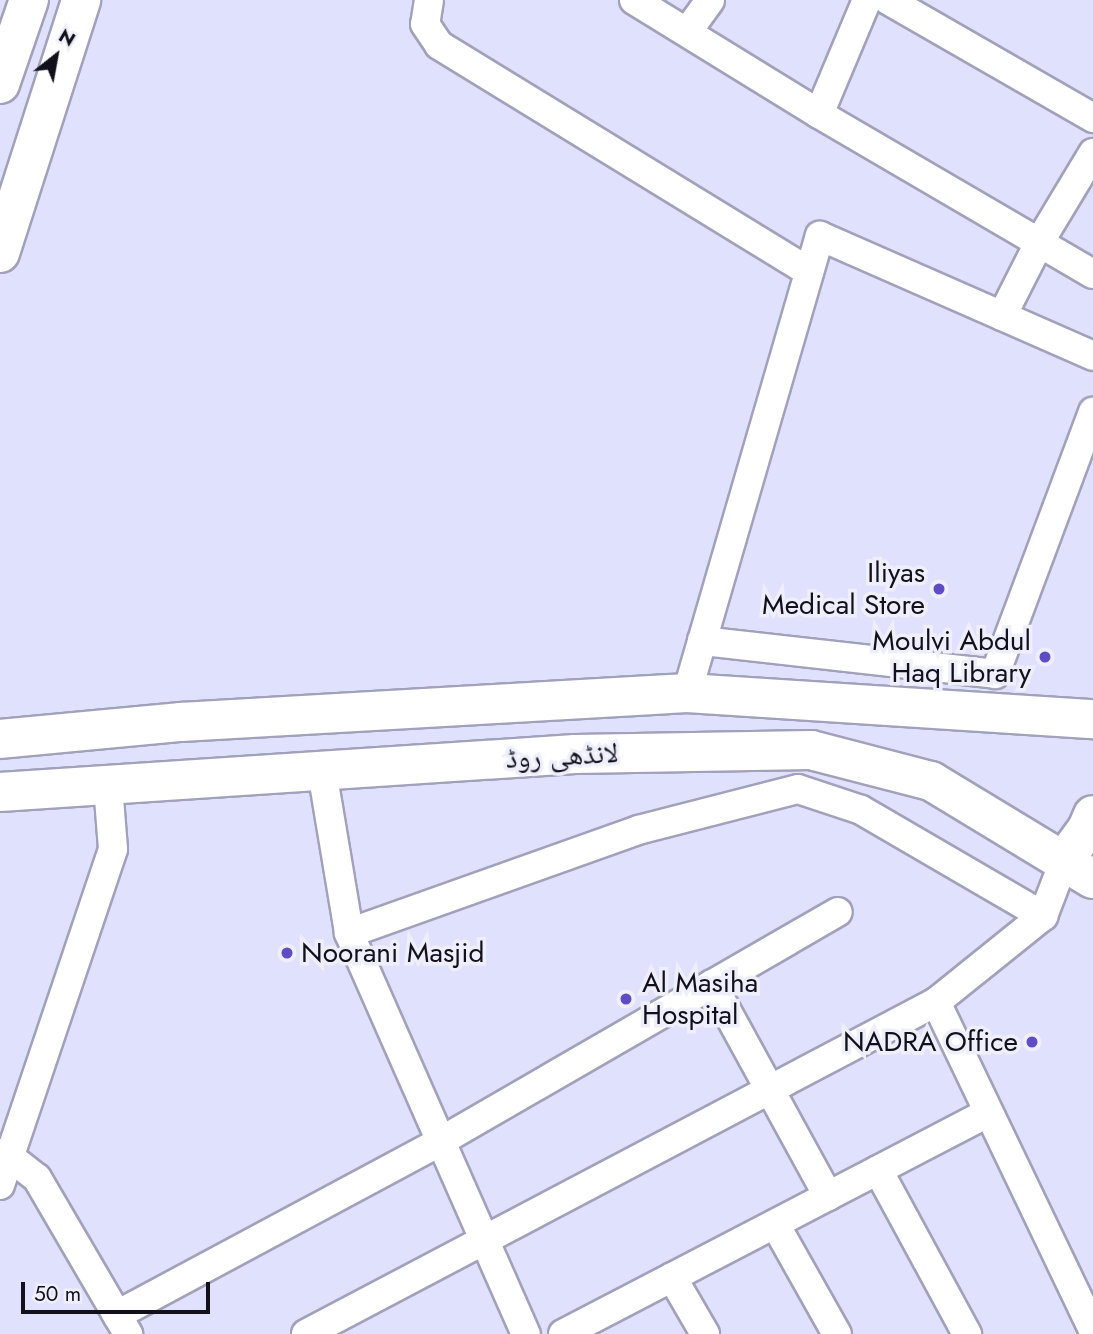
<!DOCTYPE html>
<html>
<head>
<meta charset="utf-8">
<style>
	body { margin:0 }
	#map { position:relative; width:1093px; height:1334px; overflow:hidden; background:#e0e1fc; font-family:Jost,"Noto Naskh Arabic",sans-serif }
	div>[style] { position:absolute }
	.roads { filter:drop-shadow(2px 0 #a1a1bb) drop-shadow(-2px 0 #a1a1bb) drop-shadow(0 2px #a1a1bb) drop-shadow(0 -2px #a1a1bb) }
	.minor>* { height:28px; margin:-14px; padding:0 14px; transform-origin:14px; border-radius:14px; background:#fff }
	.secondary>* { height:38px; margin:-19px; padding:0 19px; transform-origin:19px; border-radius:19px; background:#fff }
	.primary>* { height:38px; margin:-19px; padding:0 19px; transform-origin:19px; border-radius:19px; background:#fff }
	.dots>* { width:19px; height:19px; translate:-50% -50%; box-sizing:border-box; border:4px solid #efeffb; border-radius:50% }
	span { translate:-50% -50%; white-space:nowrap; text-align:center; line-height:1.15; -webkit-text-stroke:7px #efeffb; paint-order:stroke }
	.poi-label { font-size:28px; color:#12111b }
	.right { translate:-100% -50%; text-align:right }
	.left { translate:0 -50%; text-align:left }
	.street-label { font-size:28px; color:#12111b }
	.north { position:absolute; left:21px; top:21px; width:70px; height:70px; -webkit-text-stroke:5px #efeffb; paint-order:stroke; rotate:31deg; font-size:19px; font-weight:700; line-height:28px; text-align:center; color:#12111b }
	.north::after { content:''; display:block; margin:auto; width:24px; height:32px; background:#12111b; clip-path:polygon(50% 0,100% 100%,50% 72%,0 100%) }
	.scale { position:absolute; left:21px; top:1282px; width:189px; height:32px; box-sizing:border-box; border:4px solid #12111b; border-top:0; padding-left:9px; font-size:21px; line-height:24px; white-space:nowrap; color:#12111b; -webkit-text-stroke:5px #efeffb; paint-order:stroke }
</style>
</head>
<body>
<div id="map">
	<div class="roads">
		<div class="minor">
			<div style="left:429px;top:0;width:24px;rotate:99deg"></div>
			<div style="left:425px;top:24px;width:25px;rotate:56deg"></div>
			<div style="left:439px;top:45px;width:434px;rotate:31.5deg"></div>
			<div style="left:634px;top:0;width:217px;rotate:31.6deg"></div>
			<div style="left:819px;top:114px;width:317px;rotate:30.3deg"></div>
			<div style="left:888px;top:0;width:237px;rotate:29.9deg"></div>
			<div style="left:687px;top:32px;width:39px;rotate:-54deg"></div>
			<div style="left:819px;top:114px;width:124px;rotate:-67.2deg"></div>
			<div style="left:1002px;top:316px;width:84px;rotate:-63.1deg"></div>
			<div style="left:1040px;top:241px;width:103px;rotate:-58.9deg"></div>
			<div style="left:702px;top:641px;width:295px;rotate:6.4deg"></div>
			<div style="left:995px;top:674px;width:280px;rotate:-69.5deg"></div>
			<div style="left:687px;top:693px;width:476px;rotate:-73.8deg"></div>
			<div style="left:820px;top:236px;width:298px;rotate:23.7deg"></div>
			<div style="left:322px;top:771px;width:164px;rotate:80.5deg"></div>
			<div style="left:349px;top:933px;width:438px;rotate:66.2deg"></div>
			<div style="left:1065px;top:859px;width:61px;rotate:111.1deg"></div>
			<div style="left:1043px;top:916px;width:137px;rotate:141.2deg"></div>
			<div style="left:936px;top:1002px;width:363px;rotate:64.4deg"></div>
			<div style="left:349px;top:933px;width:307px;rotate:-19.6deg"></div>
			<div style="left:638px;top:830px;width:165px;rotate:-14.4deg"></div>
			<div style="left:798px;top:789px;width:66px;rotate:18.4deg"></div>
			<div style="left:861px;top:810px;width:211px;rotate:30.2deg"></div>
			<div style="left:712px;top:984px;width:242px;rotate:61.3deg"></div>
			<div style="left:0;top:1153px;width:11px;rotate:22deg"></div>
			<div style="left:10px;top:1157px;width:34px;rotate:38deg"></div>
			<div style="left:37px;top:1178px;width:181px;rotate:59.7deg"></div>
			<div style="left:878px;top:1170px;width:187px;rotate:61.5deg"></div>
			<div style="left:0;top:1185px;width:354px;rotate:-71.4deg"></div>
			<div style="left:113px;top:849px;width:64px;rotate:-94.5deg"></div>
			<div style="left:775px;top:1224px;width:126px;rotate:60.6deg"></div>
			<div style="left:672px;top:1277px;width:66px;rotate:59.9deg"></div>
			<div style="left:117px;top:1315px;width:368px;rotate:-28.2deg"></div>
			<div style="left:441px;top:1141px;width:458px;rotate:-30deg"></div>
			<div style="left:306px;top:1334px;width:712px;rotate:-27.79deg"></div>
			<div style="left:563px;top:1334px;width:478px;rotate:-27.5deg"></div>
		</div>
		<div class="secondary">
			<div style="left:0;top:84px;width:89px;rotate:-71deg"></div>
			<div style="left:0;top:253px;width:266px;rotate:-72.2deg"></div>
		</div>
		<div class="primary">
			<div style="left:0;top:739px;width:182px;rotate:-5.4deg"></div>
			<div style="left:181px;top:722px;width:507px;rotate:-3.28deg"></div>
			<div style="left:687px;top:693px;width:407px;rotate:3.7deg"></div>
			<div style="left:0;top:792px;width:576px;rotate:-3.78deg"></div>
			<div style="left:575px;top:754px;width:236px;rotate:-1deg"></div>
			<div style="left:811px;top:750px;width:124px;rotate:14.5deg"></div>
			<div style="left:931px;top:781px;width:189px;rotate:31.2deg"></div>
			<div style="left:1065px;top:859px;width:37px;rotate:-54deg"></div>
			<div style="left:1087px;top:829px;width:15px;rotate:-67deg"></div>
		</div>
	</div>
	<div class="dots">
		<div style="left:939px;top:589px;background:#5f4cc4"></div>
		<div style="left:1045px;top:657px;background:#5f4cc4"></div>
		<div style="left:287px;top:953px;background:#5f4cc4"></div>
		<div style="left:626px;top:999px;background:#5f4cc4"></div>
		<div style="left:1032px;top:1042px;background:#5f4cc4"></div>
	</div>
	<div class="poi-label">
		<span class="right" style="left:925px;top:589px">Iliyas<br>Medical Store</span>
		<span class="right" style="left:1031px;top:657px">Moulvi Abdul<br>Haq Library</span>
		<span class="left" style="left:301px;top:953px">Noorani Masjid</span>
		<span class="left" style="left:642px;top:999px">Al Masiha<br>Hospital</span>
		<span class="right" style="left:1018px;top:1042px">NADRA Office</span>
	</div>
	<div class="street-label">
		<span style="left:562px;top:756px;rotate:-3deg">لانڈھی روڈ</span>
	</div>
	<div class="north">N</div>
	<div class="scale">50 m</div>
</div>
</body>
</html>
